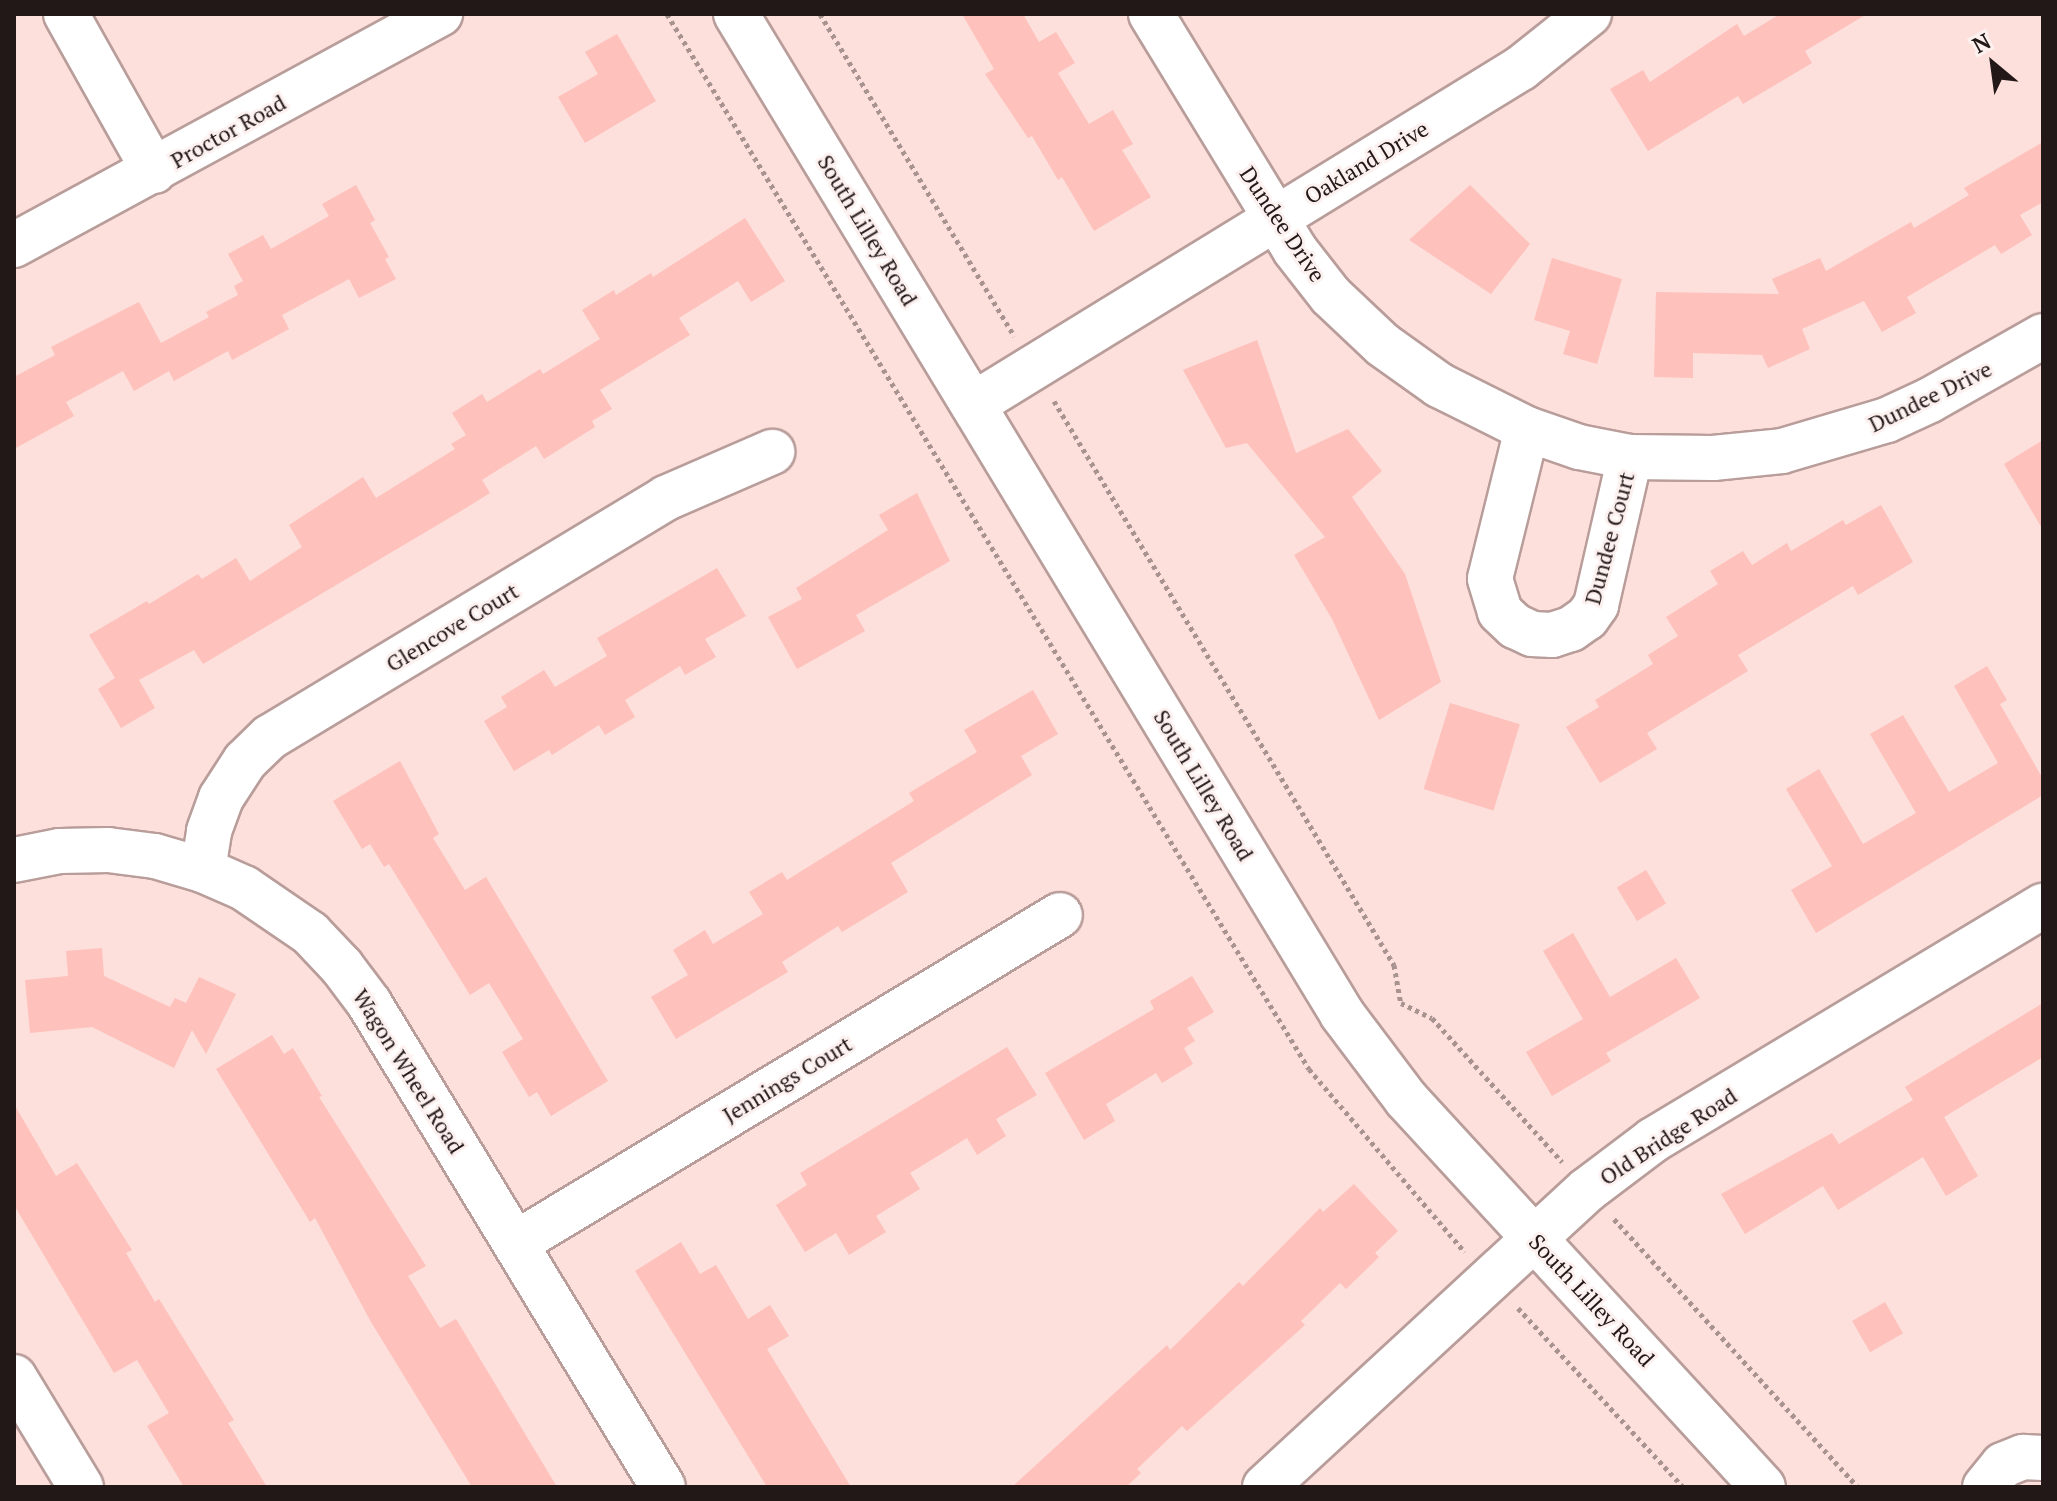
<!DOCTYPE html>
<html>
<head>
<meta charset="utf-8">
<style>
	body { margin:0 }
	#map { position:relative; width:2057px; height:1501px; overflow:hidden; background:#fddfdc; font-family:"PT Serif",serif }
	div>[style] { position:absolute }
	.building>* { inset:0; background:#fec1bb; transform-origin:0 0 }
	.path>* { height:5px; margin-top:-2.5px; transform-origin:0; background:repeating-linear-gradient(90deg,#a99391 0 4px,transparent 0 8px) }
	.roads { filter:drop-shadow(2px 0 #b89d9a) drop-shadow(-2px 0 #b89d9a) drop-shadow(0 2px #b89d9a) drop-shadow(0 -2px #b89d9a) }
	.minor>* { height:44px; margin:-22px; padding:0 22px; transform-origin:22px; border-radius:22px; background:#fff }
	span { translate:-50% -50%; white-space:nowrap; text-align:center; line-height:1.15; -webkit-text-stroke:6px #fdf1f0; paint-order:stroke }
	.street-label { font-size:22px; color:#221817 }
	.frame { position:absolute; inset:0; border:16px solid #221817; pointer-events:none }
	.north { position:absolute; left:1953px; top:24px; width:80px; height:80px; -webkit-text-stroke:6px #fdf1f0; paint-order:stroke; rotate:331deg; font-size:22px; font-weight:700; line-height:32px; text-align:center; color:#221817 }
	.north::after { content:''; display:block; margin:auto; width:28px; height:36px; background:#221817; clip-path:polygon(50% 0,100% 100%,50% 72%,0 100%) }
</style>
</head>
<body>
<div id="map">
	<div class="building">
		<div style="clip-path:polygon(962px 14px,1023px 14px,1039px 42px,1056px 32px,1075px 63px,1058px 73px,1089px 124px,1113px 110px,1133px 144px,1122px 150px,1151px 197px,1094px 231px,1062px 177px,1058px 180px,1032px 136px,1028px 138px,985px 74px,994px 69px)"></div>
		<div style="clip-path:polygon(1780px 14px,1867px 14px,1805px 51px,1812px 63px,1743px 104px,1738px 96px,1648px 151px,1610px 89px,1643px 70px,1650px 82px,1737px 24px,1744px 36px)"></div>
		<div style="clip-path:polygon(617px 34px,656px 101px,585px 143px,558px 97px,598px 74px,585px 52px)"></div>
		<div style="clip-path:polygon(2043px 142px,2043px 202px,2020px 215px,2032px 235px,2001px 254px,1995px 245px,1907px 297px,1916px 313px,1882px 332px,1864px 301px,1802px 329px,1810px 349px,1768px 368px,1762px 355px,1693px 353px,1693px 378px,1654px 377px,1656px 292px,1779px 294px,1772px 279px,1820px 258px,1826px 271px,1911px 222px,1914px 228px,1969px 195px,1964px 188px)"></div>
		<div style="clip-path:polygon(356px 185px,375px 220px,370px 223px,389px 257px,385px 259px,396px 279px,359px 298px,349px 279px,282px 315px,289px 329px,232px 360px,228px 351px,174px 381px,169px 371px,134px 391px,123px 371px,66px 402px,74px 416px,14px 449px,14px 377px,55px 355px,51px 347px,139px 302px,161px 343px,209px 317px,206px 312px,238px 295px,234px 286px,243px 281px,228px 254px,263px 235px,271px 249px,329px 216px,322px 204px)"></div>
		<div style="clip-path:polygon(1470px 185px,1530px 244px,1491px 294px,1409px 240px)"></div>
		<div style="clip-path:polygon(745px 218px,785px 281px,751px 302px,738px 281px,679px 318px,690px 335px,600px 390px,612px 409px,592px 421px,595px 427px,544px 459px,536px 446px,482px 480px,490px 493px,461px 511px,203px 664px,194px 650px,139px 680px,155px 708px,121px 728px,98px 689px,115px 678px,89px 635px,147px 601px,149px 604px,198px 574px,202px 579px,236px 558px,250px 581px,302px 547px,289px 525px,363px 477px,376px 498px,455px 449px,451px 444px,466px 435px,452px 413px,482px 394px,487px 402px,540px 369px,543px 374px,600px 339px,582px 310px,614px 290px,616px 295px,651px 273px,653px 277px)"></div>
		<div style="clip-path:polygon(1552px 258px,1622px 279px,1597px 364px,1563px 354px,1570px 331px,1534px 320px)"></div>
		<div style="clip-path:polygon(1257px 340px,1296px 453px,1348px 429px,1382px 471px,1352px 497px,1405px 574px,1441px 682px,1379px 720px,1332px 619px,1294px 555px,1325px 537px,1247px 443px,1226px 448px,1183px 370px)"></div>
		<div style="clip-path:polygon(2043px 440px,2043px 530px,2004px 464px)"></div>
		<div style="clip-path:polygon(917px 493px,950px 561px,856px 615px,865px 631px,797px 669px,768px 617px,802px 599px,796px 588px,888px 530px,879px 515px)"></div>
		<div style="clip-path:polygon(1881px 505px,1913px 562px,1858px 595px,1853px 586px,1738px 655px,1748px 671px,1647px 733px,1657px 749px,1600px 783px,1566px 727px,1599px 707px,1595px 700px,1653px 664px,1648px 655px,1678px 636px,1666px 617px,1718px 584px,1710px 571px,1743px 551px,1752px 565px,1787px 543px,1791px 551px,1843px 520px,1846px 525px)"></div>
		<div style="clip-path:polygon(717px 568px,746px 616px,705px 639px,716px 657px,685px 675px,680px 666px,625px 700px,635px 717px,605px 735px,599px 725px,552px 755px,549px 750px,514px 771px,484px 721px,507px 707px,501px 697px,544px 670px,555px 687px,607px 656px,597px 638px)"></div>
		<div style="clip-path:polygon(1987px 666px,2007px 700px,2000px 704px,2043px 779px,2043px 795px,1816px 933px,1791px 890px,1832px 866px,1786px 789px,1819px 769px,1863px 844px,1916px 813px,1870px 734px,1903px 715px,1949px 792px,1998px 763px,1954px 686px)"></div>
		<div style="clip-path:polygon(1033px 690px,1058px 734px,1021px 756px,1032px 775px,891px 863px,908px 892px,842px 932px,838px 926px,782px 962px,788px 972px,676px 1039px,651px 997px,688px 975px,673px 950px,705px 930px,713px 944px,763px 914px,749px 892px,782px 872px,787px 880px,914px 801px,909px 793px,977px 752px,964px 730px)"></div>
		<div style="left:1450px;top:703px;width:73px;height:90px;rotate:17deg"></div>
		<div style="clip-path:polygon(400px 761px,439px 834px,433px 838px,465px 890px,486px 877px,608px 1081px,551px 1116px,537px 1092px,529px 1097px,502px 1052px,523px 1039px,489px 983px,470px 995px,389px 864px,384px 867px,370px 844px,362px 849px,333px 801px)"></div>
		<div style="left:1646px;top:870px;width:39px;height:34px;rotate:59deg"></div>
		<div style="clip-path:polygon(1573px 933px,1610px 997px,1676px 958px,1700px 998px,1606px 1053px,1611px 1061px,1552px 1096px,1526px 1052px,1583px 1019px,1543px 951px)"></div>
		<div style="clip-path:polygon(102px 948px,104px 976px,170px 1007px,175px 998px,186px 1003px,199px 977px,236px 994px,206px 1054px,192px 1030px,174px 1068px,92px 1027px,30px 1033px,25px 980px,68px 976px,66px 951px)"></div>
		<div style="clip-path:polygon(1192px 976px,1214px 1012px,1187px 1028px,1195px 1041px,1184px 1048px,1193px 1064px,1162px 1083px,1156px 1073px,1106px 1104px,1115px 1121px,1084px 1140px,1045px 1073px,1154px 1009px,1150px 1001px)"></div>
		<div style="clip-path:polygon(2043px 1003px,2043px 1057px,1944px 1117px,1978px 1176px,1946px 1196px,1923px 1157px,1838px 1210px,1823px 1186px,1745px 1234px,1721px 1194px,1832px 1133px,1839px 1144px,1913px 1100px,1905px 1087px)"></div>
		<div style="clip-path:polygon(272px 1035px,284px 1054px,293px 1048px,322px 1096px,319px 1097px,426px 1266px,408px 1276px,440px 1328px,456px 1319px,557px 1487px,472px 1487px,371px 1322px,315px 1218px,310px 1222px,216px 1069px)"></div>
		<div style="clip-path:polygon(1007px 1047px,1037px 1095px,996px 1119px,1006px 1136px,977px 1155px,967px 1138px,910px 1173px,920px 1189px,876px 1216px,886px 1232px,849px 1255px,836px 1233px,805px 1252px,776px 1205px,807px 1185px,800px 1173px)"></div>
		<div style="clip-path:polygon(14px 1104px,56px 1176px,77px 1163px,132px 1250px,126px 1253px,155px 1302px,159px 1299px,234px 1420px,228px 1423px,267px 1487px,184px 1487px,147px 1426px,169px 1413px,137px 1360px,114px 1373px,14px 1205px)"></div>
		<div style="clip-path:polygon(1354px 1184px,1398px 1231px,1375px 1253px,1379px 1257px,1346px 1289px,1340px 1283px,1301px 1321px,1305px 1325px,1187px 1431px,1182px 1426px,1137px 1469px,1141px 1473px,1126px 1487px,1012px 1487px,1167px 1345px,1170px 1350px,1239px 1282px,1243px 1286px,1320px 1208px,1323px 1212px)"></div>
		<div style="clip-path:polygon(681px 1242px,700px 1274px,716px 1265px,748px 1319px,770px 1305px,789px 1336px,767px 1349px,851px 1487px,767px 1487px,635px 1271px)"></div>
		<div style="left:1885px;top:1302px;width:36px;height:38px;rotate:60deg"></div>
	</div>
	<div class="path">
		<div style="left:667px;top:14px;width:1235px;rotate:58.68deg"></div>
		<div style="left:1309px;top:1069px;width:240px;rotate:49.6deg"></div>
		<div style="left:820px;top:14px;width:376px;rotate:58.9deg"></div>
		<div style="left:1054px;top:401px;width:659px;rotate:58.92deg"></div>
		<div style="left:1394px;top:965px;width:39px;rotate:80deg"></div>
		<div style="left:1401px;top:1003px;width:34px;rotate:26deg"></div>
		<div style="left:1432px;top:1018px;width:194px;rotate:47.9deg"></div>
		<div style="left:1614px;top:1219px;width:362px;rotate:47.7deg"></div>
		<div style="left:1518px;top:1308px;width:243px;rotate:47.3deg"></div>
	</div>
	<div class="roads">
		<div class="minor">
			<div style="left:66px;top:14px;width:180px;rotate:60.7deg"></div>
			<div style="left:736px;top:14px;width:1169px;rotate:58.78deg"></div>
			<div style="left:1342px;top:1014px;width:106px;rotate:53deg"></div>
			<div style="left:1406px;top:1099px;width:527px;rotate:47.38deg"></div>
			<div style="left:1151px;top:14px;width:276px;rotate:58.6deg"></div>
			<div style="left:1295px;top:250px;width:58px;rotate:52deg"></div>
			<div style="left:1331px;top:296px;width:71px;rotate:43.3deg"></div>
			<div style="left:1383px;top:345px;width:69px;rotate:35.5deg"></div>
			<div style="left:1439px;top:385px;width:98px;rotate:26.6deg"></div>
			<div style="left:1527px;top:429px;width:55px;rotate:19.1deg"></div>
			<div style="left:1579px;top:447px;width:52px;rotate:11.1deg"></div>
			<div style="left:1630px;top:457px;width:83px;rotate:0.7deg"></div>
			<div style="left:1713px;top:458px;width:69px;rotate:-5.8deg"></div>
			<div style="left:1782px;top:451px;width:109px;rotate:-16.4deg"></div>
			<div style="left:1887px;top:420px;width:47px;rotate:-24.9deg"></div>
			<div style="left:1930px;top:400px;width:130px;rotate:-29.5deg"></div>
			<div style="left:14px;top:245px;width:485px;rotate:-28.5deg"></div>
			<div style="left:974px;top:404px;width:642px;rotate:-31.56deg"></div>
			<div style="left:1521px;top:68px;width:87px;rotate:-38.5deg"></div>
			<div style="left:1527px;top:429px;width:154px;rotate:103.9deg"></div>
			<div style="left:1490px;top:579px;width:34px;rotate:73deg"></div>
			<div style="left:1500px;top:612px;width:21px;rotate:43deg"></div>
			<div style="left:1515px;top:626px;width:19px;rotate:25deg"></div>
			<div style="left:1532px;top:634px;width:20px;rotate:3deg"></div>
			<div style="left:1552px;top:635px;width:20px;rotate:-18deg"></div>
			<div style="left:1571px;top:629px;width:19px;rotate:-35deg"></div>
			<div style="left:1587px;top:618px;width:16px;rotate:-55deg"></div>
			<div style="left:1596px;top:605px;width:152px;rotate:-77.1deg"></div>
			<div style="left:14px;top:860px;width:47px;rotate:-11.1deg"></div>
			<div style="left:60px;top:851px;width:48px;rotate:-1.2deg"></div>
			<div style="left:108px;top:850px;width:47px;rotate:7.3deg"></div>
			<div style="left:155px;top:856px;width:50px;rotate:16.3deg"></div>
			<div style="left:203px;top:870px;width:45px;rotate:23.7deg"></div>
			<div style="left:244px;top:888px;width:80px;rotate:34.3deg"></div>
			<div style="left:310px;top:933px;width:47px;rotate:46.7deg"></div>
			<div style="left:342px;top:967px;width:45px;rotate:53.1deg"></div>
			<div style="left:369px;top:1003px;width:566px;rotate:58.72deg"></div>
			<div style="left:203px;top:870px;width:39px;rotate:-81deg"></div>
			<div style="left:209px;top:831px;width:35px;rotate:-70deg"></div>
			<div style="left:221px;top:798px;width:44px;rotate:-57deg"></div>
			<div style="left:245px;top:761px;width:35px;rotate:-44deg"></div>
			<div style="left:270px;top:737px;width:463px;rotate:-31.1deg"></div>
			<div style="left:666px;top:498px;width:116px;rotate:-23.5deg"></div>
			<div style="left:516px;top:1243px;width:635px;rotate:-31.09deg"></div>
			<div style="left:14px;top:1377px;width:129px;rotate:58.7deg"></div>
			<div style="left:1265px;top:1487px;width:438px;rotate:-42.7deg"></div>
			<div style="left:1587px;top:1190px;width:83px;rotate:-37.1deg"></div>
			<div style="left:1653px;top:1140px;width:455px;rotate:-31deg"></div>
			<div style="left:1985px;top:1487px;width:28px;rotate:-51deg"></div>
			<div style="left:2003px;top:1465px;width:22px;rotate:-22deg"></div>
			<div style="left:2023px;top:1457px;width:20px;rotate:3deg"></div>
		</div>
	</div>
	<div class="street-label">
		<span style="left:228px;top:131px;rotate:-29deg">Proctor Road</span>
		<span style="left:1366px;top:162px;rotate:-31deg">Oakland Drive</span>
		<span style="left:1283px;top:224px;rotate:56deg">Dundee Drive</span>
		<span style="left:868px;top:230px;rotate:59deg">South Lilley Road</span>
		<span style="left:1930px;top:396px;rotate:-26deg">Dundee Drive</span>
		<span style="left:1609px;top:538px;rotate:-75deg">Dundee Court</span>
		<span style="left:452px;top:627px;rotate:-31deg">Glencove Court</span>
		<span style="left:1204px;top:785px;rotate:59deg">South Lilley Road</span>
		<span style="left:409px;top:1071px;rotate:58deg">Wagon Wheel Road</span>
		<span style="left:787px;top:1079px;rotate:-31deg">Jennings Court</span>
		<span style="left:1668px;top:1136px;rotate:-33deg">Old Bridge Road</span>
		<span style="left:1592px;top:1300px;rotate:47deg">South Lilley Road</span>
	</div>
	<div class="frame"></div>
	<div class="north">N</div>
</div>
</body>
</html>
